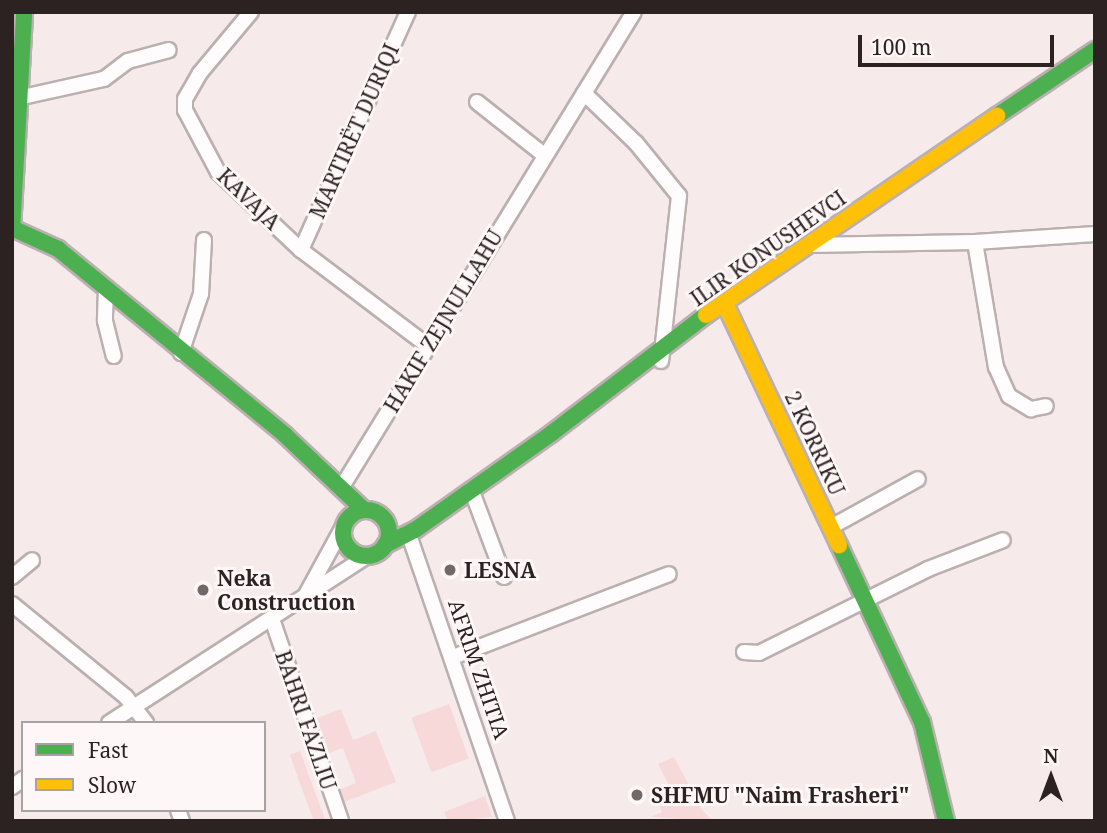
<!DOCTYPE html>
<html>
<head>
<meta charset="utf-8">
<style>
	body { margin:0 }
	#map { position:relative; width:1107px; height:833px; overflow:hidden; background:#f7eaea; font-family:"Noto Serif",serif }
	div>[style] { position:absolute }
	.green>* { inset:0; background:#f7d9da; transform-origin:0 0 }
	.roads { filter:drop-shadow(2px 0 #bbb0b0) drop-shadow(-2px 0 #bbb0b0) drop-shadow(0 2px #bbb0b0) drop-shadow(0 -2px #bbb0b0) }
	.street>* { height:14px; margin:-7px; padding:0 7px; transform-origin:7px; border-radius:7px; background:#fefcfc }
	.fast>* { height:16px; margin:-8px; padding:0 8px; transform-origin:8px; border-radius:8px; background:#4caf50 }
	.fast>.ring { margin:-8px; padding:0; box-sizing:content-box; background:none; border:16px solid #4caf50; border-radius:50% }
	.slow>* { height:16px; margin:-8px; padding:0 8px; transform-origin:8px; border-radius:8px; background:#ffc107 }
	.dots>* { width:19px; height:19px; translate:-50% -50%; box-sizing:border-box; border:4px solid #fdf7f7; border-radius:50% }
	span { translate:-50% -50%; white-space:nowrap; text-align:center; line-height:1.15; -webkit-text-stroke:6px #fdf7f7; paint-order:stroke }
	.street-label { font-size:21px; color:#2c2222 }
	.poi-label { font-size:21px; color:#2c2222; font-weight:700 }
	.left { translate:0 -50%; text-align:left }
	.frame { position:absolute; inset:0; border:14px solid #2c2222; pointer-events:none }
	.legend { position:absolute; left:21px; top:721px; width:245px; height:91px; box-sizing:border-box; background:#fdf7f7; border:2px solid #a9a2a2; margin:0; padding:9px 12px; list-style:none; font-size:21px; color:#2c2222 }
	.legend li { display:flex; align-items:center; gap:14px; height:35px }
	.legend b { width:35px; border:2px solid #a9a2a2 }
	.north { position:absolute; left:1016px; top:742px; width:70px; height:70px; -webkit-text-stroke:5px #fdf7f7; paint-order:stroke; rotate:0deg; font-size:19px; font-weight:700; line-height:28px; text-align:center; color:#2c2222 }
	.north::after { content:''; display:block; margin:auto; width:24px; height:32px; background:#2c2222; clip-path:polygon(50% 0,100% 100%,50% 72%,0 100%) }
	.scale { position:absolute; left:858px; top:35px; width:196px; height:32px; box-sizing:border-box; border:4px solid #2c2222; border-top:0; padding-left:9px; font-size:21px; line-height:24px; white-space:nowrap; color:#2c2222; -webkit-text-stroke:5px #fdf7f7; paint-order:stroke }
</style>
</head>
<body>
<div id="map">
	<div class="green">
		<div style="left:449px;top:704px;width:58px;height:40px;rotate:70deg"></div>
		<div style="clip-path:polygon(341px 709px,353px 740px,376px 731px,396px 782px,344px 802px,339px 790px,356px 783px,343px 748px,327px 754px,314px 719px)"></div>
		<div style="left:300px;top:751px;width:75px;height:11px;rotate:70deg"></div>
		<div style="clip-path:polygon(674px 757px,702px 810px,713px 821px,651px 817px,662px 812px,658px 803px,674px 795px,658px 764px)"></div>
		<div style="clip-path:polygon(485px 796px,492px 817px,448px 821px,444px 812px)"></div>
	</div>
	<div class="roads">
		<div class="street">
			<div style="left:251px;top:12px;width:80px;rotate:129.9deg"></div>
			<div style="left:200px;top:73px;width:30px;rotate:120deg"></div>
			<div style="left:185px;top:99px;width:11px;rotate:90deg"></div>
			<div style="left:185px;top:110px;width:70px;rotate:62deg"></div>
			<div style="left:218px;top:172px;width:114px;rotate:43.2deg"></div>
			<div style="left:301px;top:250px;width:159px;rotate:37.1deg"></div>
			<div style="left:584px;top:93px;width:72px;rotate:43.9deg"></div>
			<div style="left:636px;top:143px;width:68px;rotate:50.9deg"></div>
			<div style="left:679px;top:196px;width:166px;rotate:96.2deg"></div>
			<div style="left:18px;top:98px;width:88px;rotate:-12.5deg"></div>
			<div style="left:104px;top:79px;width:30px;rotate:-37deg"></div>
			<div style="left:128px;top:61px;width:42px;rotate:-15deg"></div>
			<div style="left:477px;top:102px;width:85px;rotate:38.3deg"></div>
			<div style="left:975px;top:242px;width:127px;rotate:80.5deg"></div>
			<div style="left:996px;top:367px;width:32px;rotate:66deg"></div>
			<div style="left:1009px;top:396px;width:26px;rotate:31deg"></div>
			<div style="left:1031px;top:409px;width:15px;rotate:-11deg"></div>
			<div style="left:809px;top:245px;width:166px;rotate:-1deg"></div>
			<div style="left:975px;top:242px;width:120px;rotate:-3.8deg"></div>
			<div style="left:301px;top:250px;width:261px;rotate:-65.8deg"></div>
			<div style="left:106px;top:288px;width:33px;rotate:92deg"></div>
			<div style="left:105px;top:321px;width:36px;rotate:76deg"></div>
			<div style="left:181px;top:353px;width:62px;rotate:-71.3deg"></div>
			<div style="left:201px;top:294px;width:54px;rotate:-86.8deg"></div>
			<div style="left:343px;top:485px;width:555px;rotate:-58.4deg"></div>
			<div style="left:471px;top:489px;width:94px;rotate:69.4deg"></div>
			<div style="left:831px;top:527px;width:99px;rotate:-28.9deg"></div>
			<div style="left:408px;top:532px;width:305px;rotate:71.1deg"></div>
			<div style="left:12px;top:577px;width:26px;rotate:-40deg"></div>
			<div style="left:303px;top:600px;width:88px;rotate:-61.4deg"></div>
			<div style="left:12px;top:604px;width:147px;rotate:39.2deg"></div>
			<div style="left:126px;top:697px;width:33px;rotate:52deg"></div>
			<div style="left:272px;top:619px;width:213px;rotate:71.1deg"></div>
			<div style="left:744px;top:652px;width:15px;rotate:4deg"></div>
			<div style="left:759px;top:653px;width:189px;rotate:-26.4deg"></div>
			<div style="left:928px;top:569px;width:80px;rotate:-21.1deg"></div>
			<div style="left:453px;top:657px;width:231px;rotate:-21deg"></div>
			<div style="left:109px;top:723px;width:310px;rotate:-32.9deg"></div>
			<div style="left:12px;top:787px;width:14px;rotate:-36deg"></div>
			<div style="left:178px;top:810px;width:12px;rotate:70deg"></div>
		</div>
		<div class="fast">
			<div style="left:997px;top:116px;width:118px;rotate:-34deg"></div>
			<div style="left:12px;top:228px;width:51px;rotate:24.5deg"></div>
			<div style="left:58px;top:249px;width:293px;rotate:39.3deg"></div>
			<div style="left:285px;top:435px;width:109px;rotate:43.5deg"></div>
			<div style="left:12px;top:230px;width:218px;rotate:-86.8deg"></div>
			<div class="ring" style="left:343px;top:510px;width:30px;height:30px"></div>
			<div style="left:385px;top:545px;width:34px;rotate:-27deg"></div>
			<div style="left:415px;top:530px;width:168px;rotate:-35.3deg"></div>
			<div style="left:552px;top:433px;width:194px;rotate:-37.5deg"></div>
			<div style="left:839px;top:545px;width:195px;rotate:64.9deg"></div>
			<div style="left:922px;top:722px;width:102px;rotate:76.4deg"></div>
		</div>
		<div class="slow">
			<div style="left:725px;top:304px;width:267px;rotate:64.7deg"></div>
			<div style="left:706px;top:315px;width:353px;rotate:-34.4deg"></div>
		</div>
	</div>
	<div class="dots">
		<div style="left:450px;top:570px;background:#736868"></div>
		<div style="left:203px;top:590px;background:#736868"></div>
		<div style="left:637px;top:795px;background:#736868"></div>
	</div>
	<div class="street-label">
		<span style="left:354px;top:131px;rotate:-66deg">MARTIRËT DURIQI</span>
		<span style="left:249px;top:199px;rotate:44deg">KAVAJA</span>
		<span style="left:768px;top:248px;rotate:-35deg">ILIR KONUSHEVCI</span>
		<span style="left:443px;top:321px;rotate:-59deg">HAKIF ZEJNULLAHU</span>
		<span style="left:815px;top:443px;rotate:65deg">2 KORRIKU</span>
		<span style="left:479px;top:669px;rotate:71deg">AFRIM ZHITIA</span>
		<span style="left:306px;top:720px;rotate:71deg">BAHRI FAZLIU</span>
	</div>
	<div class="poi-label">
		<span class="left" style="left:464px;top:570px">LESNA</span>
		<span class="left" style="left:217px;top:590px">Neka<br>Construction</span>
		<span class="left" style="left:651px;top:795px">SHFMU "Naim Frasheri"</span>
	</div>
	<div class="frame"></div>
	<ul class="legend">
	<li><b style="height:9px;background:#4caf50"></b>Fast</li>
	<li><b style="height:9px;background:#ffc107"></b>Slow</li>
	</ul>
	<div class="north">N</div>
	<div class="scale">100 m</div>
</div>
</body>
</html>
